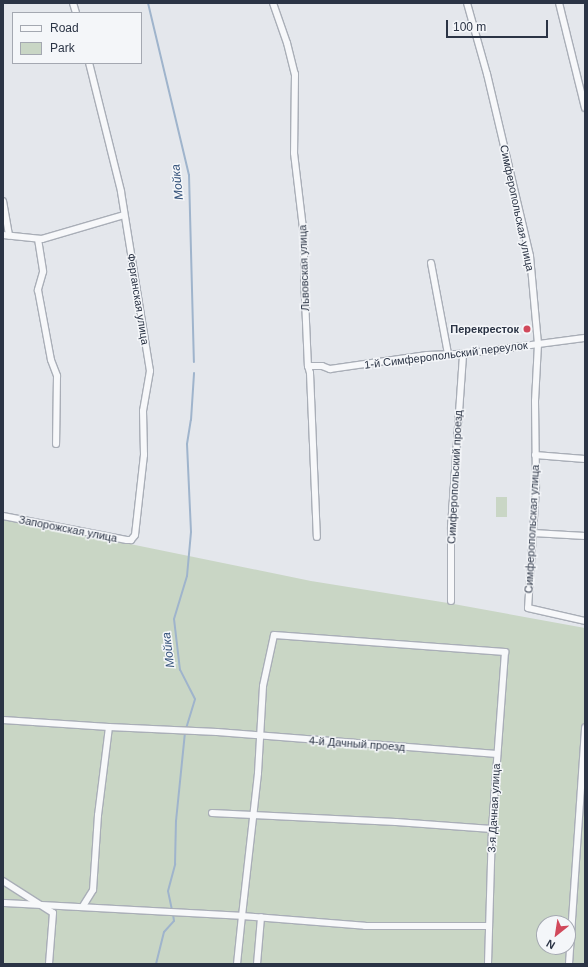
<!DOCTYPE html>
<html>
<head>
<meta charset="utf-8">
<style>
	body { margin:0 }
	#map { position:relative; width:588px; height:967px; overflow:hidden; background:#e4e7ec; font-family:Arial,sans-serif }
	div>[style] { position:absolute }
	.green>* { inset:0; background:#c9d6c5; transform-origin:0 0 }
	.stream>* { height:2px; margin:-1px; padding:0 1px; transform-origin:1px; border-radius:1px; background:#9fb4cc }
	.roads { filter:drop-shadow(1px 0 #a9aeb7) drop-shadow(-1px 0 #a9aeb7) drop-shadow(0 1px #a9aeb7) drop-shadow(0 -1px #a9aeb7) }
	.minor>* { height:6px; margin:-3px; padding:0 3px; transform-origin:3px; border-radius:3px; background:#f7f8fa }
	.dots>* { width:11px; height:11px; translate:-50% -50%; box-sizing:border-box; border:2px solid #f4f6f9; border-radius:50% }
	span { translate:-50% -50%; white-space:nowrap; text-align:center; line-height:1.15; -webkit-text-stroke:3px #f4f6f9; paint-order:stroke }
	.street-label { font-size:11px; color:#2b3445 }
	.poi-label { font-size:11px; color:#2b3445; font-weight:700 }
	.right { translate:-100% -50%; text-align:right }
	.water-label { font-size:12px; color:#34527a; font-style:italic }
	.frame { position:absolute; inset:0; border:4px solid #2b3445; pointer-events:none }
	.legend { position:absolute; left:12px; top:12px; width:130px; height:52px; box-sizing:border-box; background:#f4f6f9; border:1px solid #a4a8b1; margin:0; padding:5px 7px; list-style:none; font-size:12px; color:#2b3445 }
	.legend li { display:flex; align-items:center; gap:8px; height:20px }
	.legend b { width:20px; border:1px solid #a4a8b1 }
	.north { position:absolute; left:536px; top:915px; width:40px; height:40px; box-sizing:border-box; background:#f4f6f9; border:1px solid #a4a8b1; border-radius:50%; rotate:210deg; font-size:11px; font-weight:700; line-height:16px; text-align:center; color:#2b3445 }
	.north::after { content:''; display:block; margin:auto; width:14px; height:18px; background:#d1495b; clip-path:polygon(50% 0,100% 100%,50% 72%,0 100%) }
	.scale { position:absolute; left:446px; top:20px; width:102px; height:18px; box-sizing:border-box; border:2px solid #2b3445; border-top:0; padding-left:5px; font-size:12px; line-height:14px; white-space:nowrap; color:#2b3445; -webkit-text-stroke:3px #f4f6f9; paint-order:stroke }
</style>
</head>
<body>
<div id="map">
	<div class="green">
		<div style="left:496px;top:497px;width:11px;height:20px"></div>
		<div style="clip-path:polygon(evenodd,3px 518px,311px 581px,448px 603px,585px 628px,585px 964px,3px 964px,3px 518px,544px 923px,568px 923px,568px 947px,544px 947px,544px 923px)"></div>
	</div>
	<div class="stream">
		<div style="left:148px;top:3px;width:177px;rotate:76.6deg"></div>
		<div style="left:189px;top:175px;width:187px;rotate:88.5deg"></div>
		<div style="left:172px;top:910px;width:19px;rotate:-102deg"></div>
		<div style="left:168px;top:891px;width:28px;rotate:-75deg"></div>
		<div style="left:175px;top:864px;width:43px;rotate:-88.7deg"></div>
		<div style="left:176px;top:821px;width:89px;rotate:-84.2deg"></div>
		<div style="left:185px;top:732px;width:34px;rotate:-73deg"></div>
		<div style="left:195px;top:699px;width:33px;rotate:-117deg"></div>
		<div style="left:180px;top:670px;width:51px;rotate:-96.7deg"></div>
		<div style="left:174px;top:619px;width:45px;rotate:-73.2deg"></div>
		<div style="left:187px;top:576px;width:44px;rotate:-84.8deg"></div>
		<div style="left:191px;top:532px;width:88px;rotate:-92.6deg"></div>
		<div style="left:187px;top:444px;width:24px;rotate:-81deg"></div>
		<div style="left:191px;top:420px;width:47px;rotate:-86.3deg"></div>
		<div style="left:156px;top:964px;width:33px;rotate:-76deg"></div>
		<div style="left:164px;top:932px;width:15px;rotate:-48deg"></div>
		<div style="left:174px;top:921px;width:7px;rotate:-98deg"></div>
	</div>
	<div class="roads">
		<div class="minor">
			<div style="left:73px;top:3px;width:10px;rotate:73deg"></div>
			<div style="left:273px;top:3px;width:42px;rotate:70.7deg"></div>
			<div style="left:287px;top:43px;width:32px;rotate:76deg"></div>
			<div style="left:295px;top:74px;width:79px;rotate:90.7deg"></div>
			<div style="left:294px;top:153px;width:85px;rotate:83.2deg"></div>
			<div style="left:304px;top:237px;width:39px;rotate:90deg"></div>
			<div style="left:304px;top:276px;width:90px;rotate:87.5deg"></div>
			<div style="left:308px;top:366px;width:7px;rotate:74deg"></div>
			<div style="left:310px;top:373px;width:164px;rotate:87.6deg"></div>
			<div style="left:467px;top:3px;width:74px;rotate:74.3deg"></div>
			<div style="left:487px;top:74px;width:187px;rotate:76.7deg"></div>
			<div style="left:530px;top:256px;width:88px;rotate:84.8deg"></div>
			<div style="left:538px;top:344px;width:57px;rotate:93deg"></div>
			<div style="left:535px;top:401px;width:87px;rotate:89.3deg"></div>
			<div style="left:536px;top:488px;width:120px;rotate:93.8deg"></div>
			<div style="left:528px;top:608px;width:58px;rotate:12.8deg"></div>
			<div style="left:559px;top:3px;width:108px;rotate:76.1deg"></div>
			<div style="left:3px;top:201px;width:35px;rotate:80deg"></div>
			<div style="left:3px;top:235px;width:39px;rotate:6deg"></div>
			<div style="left:42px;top:239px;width:85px;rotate:-16.3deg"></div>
			<div style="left:38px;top:239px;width:33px;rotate:81deg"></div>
			<div style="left:43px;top:272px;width:19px;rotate:106deg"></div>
			<div style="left:38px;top:290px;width:71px;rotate:79.5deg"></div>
			<div style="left:51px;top:360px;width:17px;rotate:69deg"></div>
			<div style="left:57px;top:376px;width:68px;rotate:90.8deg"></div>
			<div style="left:431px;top:263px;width:93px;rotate:79.4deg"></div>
			<div style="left:308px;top:366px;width:14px"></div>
			<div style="left:322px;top:366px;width:9px;rotate:21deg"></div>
			<div style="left:330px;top:369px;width:98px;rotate:-8.2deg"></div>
			<div style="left:427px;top:355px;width:36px;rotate:-2deg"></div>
			<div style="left:463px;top:354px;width:123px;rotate:-7.5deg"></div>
			<div style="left:535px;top:455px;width:50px;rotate:4.6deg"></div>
			<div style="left:3px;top:516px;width:126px;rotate:11deg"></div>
			<div style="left:127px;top:540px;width:4px"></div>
			<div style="left:131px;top:540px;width:6px;rotate:-51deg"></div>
			<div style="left:135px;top:535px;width:81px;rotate:-83.6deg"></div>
			<div style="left:144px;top:455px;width:44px;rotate:-91.3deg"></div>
			<div style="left:143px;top:411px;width:41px;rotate:-80.1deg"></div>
			<div style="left:150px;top:371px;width:182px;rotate:-99.2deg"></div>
			<div style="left:121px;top:191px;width:132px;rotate:-104deg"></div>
			<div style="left:533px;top:533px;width:52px;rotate:3.3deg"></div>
			<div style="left:451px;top:601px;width:74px;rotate:-90deg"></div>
			<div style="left:451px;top:527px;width:173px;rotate:-86deg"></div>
			<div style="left:3px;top:720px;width:106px;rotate:3.8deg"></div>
			<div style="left:109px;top:727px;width:89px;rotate:97.1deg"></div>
			<div style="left:98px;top:815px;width:75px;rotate:93.8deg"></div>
			<div style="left:93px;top:890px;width:19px;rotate:122deg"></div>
			<div style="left:109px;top:727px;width:108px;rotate:2.7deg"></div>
			<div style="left:217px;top:732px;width:281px;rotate:4.5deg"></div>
			<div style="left:212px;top:813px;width:184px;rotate:2.8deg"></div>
			<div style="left:396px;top:822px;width:96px;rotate:4.2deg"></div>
			<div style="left:3px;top:881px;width:59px;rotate:32.6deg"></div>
			<div style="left:53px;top:913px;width:51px;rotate:94.5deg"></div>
			<div style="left:3px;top:903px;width:239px;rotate:3.1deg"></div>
			<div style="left:242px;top:916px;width:144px;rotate:-83.6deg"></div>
			<div style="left:258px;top:773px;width:87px;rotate:-86.7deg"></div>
			<div style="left:263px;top:686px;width:52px;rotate:-77.8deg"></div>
			<div style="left:274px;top:635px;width:232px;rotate:4.2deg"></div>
			<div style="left:505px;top:652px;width:177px;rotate:94.2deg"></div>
			<div style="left:492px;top:829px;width:135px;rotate:91.7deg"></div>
			<div style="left:237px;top:964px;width:48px;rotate:-84.1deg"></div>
			<div style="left:242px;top:916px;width:123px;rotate:4.6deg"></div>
			<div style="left:365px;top:926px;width:124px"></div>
			<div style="left:257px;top:964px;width:47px;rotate:-85.1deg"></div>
			<div style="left:569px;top:964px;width:237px;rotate:-86.1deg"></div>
		</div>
	</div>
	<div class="dots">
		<div style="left:527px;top:329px;background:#d1495b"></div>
	</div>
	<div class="street-label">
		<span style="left:517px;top:208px;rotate:78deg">Симферопольская улица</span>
		<span style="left:304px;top:268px;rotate:-92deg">Львовская улица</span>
		<span style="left:138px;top:299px;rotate:81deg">Ферганская улица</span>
		<span style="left:446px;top:355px;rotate:-7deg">1-й Симферопольский переулок</span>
		<span style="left:455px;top:477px;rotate:-87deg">Симферопольский проезд</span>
		<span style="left:68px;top:529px;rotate:11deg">Запорожская улица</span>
		<span style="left:532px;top:529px;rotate:-87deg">Симферопольская улица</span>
		<span style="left:357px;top:744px;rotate:4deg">4-й Дачный проезд</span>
		<span style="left:494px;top:808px;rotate:-87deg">3-я Дачная улица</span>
	</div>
	<div class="poi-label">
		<span class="right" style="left:519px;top:329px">Перекресток</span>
	</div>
	<div class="water-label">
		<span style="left:178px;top:182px;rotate:-96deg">Мойка</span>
		<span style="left:169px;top:650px;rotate:-97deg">Мойка</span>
	</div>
	<div class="frame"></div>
	<ul class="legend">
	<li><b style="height:5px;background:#f7f8fa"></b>Road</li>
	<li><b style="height:11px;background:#c9d6c5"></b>Park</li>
	</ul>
	<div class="north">N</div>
	<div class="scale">100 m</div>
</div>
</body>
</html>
